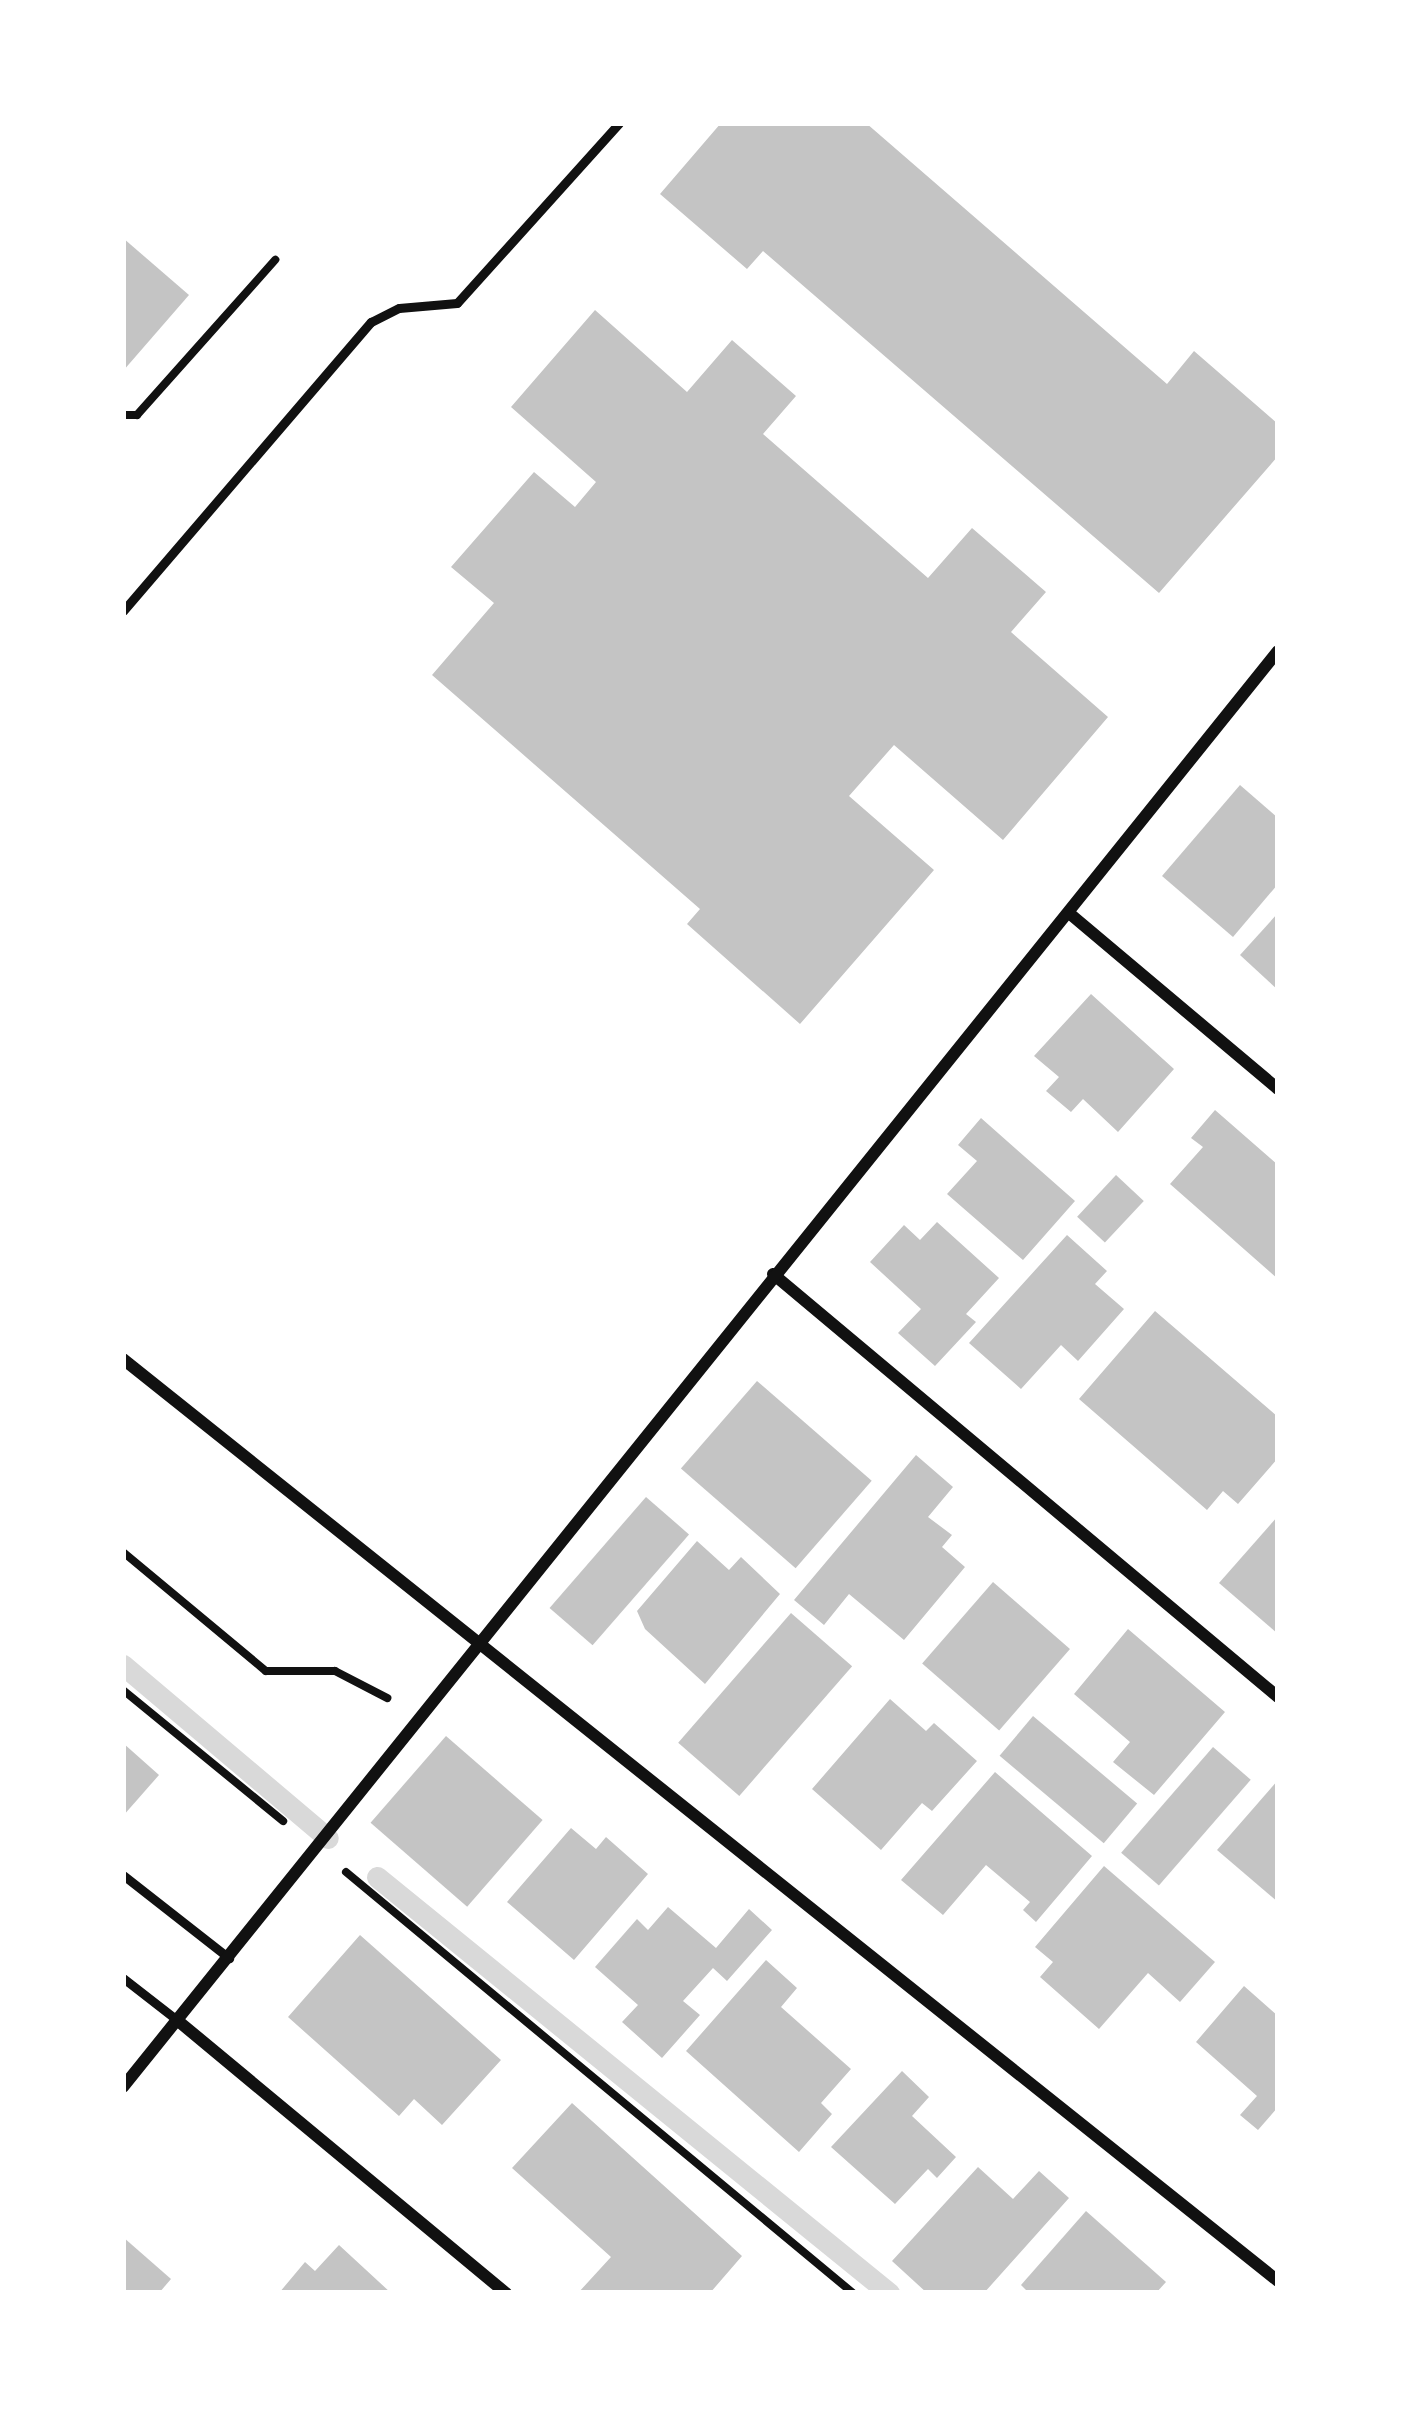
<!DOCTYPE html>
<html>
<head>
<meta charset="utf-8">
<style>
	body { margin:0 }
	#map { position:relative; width:1401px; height:2416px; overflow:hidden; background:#fff; font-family:Roboto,sans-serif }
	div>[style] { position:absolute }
	.stream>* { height:21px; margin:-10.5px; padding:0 10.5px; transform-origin:10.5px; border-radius:10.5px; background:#d9d9d9 }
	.building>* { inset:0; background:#c4c4c4; transform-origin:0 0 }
	.path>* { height:8px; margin:-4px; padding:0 4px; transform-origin:4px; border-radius:4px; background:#111 }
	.service>* { height:9px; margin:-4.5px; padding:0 4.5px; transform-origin:4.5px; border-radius:4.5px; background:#111 }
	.minor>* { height:12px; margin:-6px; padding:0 6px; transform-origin:6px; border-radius:6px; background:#111 }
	span { translate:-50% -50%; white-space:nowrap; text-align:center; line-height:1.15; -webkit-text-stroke:9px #fff; paint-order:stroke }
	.frame { position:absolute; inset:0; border:126px solid #fff; pointer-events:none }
</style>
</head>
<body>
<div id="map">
	<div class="stream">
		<div style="left:123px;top:1665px;width:268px;rotate:40.2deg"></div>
		<div style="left:377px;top:1877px;width:660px;rotate:39.09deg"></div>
	</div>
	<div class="building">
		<div style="clip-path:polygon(721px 123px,866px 123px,1167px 384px,1194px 351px,1278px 424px,1278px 456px,1159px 593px,763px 251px,747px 269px,660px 194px)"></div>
		<div style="clip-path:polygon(123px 238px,189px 295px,123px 371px)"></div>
		<div style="clip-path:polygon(595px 310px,687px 392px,732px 340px,796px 396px,763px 434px,928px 578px,972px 528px,1046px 592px,1011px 632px,1108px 717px,1003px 840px,894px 745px,849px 796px,934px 870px,800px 1024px,687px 924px,700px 909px,432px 675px,494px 603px,451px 567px,534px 472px,575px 507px,596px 482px,511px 407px)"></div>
		<div style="clip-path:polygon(1240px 785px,1278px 818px,1278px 884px,1233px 937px,1162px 876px)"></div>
		<div style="clip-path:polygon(1278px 913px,1278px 990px,1240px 955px)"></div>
		<div style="clip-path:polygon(1091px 994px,1174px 1069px,1118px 1132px,1083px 1099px,1071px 1112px,1046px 1091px,1059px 1077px,1034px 1056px)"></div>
		<div style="clip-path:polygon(1215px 1110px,1278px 1165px,1278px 1279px,1170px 1184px,1203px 1147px,1191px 1138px)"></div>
		<div style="clip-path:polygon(981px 1118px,1075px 1201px,1023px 1260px,947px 1194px,977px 1161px,958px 1145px)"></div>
		<div style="left:1116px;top:1175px;width:38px;height:57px;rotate:43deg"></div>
		<div style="clip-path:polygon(937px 1222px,999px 1278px,966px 1314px,976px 1322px,935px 1366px,898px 1333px,921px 1309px,870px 1262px,904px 1225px,920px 1240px)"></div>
		<div style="clip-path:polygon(1067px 1235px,1107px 1271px,1095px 1284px,1124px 1309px,1078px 1361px,1061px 1345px,1021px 1389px,969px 1343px)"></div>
		<div style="clip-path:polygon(1155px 1311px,1278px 1417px,1278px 1458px,1238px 1504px,1223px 1491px,1207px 1510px,1079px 1399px)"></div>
		<div style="left:757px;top:1381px;width:152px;height:116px;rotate:41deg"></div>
		<div style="clip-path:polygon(916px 1455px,953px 1487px,928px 1517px,952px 1535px,942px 1547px,965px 1567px,904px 1640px,849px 1594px,824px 1625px,794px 1600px)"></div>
		<div style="left:646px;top:1497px;width:57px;height:147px;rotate:41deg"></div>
		<div style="clip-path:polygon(1278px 1516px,1278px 1634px,1219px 1583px)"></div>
		<div style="clip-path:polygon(697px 1541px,729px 1570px,741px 1557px,780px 1594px,705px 1684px,645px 1629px,637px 1611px)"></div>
		<div style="left:993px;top:1582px;width:102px;height:108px;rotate:41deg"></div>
		<div style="left:791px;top:1613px;width:81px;height:172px;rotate:41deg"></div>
		<div style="clip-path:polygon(1128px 1629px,1225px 1712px,1154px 1795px,1113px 1762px,1130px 1742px,1074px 1694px)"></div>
		<div style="clip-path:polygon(890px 1699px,926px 1731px,934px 1723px,977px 1761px,932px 1811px,922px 1803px,881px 1850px,812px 1789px)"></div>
		<div style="left:1033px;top:1716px;width:136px;height:52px;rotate:40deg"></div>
		<div style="left:446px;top:1736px;width:128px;height:115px;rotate:41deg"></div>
		<div style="clip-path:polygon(123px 1743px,159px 1775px,123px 1816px)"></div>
		<div style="left:1213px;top:1747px;width:50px;height:140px;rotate:41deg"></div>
		<div style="clip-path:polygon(995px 1772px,1092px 1856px,1036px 1922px,1023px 1910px,1030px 1902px,986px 1865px,943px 1915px,901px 1880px)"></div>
		<div style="clip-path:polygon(1278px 1780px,1278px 1902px,1217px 1850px)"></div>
		<div style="clip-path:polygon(571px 1828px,596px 1849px,606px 1837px,648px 1874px,574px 1960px,507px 1902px)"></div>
		<div style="clip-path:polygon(1104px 1866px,1215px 1962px,1180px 2002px,1148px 1973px,1099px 2029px,1040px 1977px,1053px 1962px,1035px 1947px)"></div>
		<div style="clip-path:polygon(668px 1907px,716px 1948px,749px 1909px,772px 1930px,727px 1981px,713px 1968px,683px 2001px,700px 2015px,662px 2058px,622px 2022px,638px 2005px,595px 1967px,637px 1919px,648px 1930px)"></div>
		<div style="clip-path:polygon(360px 1935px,501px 2060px,442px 2125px,414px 2099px,399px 2116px,288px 2017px)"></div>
		<div style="clip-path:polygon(766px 1960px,797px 1988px,781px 2007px,851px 2069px,821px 2103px,832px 2114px,799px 2152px,686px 2051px)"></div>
		<div style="clip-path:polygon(1244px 1986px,1278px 2016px,1278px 2107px,1258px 2130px,1240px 2115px,1257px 2096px,1196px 2042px)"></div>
		<div style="clip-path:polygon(902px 2071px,929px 2097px,912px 2116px,956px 2157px,937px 2178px,928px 2169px,895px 2204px,831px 2147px)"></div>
		<div style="clip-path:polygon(572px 2103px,742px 2256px,710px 2293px,578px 2293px,611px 2257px,512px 2168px)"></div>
		<div style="clip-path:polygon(978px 2167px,1013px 2199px,1039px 2171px,1069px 2198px,984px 2293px,927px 2293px,892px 2261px)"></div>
		<div style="clip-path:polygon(1086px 2211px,1166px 2282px,1156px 2293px,1029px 2293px,1021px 2285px)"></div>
		<div style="clip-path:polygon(123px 2237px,171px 2279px,159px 2293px,123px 2293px)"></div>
		<div style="clip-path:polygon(339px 2245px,391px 2293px,279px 2293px,305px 2262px,315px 2271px)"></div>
	</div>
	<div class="path">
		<div style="left:123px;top:415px;width:14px"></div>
		<div style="left:137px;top:415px;width:208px;rotate:-48.3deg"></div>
		<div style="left:123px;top:1552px;width:186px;rotate:39.8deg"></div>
		<div style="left:266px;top:1671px;width:69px"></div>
		<div style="left:335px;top:1671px;width:59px;rotate:27.4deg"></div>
		<div style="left:123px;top:1690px;width:207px;rotate:39.3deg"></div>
		<div style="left:346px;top:1872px;width:659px;rotate:39.71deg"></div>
	</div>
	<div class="service">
		<div style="left:123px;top:611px;width:381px;rotate:-49.4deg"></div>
		<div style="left:371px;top:322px;width:31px;rotate:-27deg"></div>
		<div style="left:399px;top:308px;width:58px;rotate:-4.9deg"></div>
		<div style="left:457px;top:303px;width:242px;rotate:-48deg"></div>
		<div style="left:123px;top:1875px;width:135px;rotate:38.1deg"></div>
		<div style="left:123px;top:1978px;width:68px;rotate:37.9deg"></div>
	</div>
	<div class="minor">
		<div style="left:1069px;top:913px;width:273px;rotate:40.1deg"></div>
		<div style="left:773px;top:1274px;width:659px;rotate:39.95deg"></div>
		<div style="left:123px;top:1359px;width:1478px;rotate:38.6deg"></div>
		<div style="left:177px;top:2020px;width:428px;rotate:39.7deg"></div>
		<div style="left:123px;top:2087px;width:1843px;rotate:-51.19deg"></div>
	</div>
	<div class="frame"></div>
</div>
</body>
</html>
